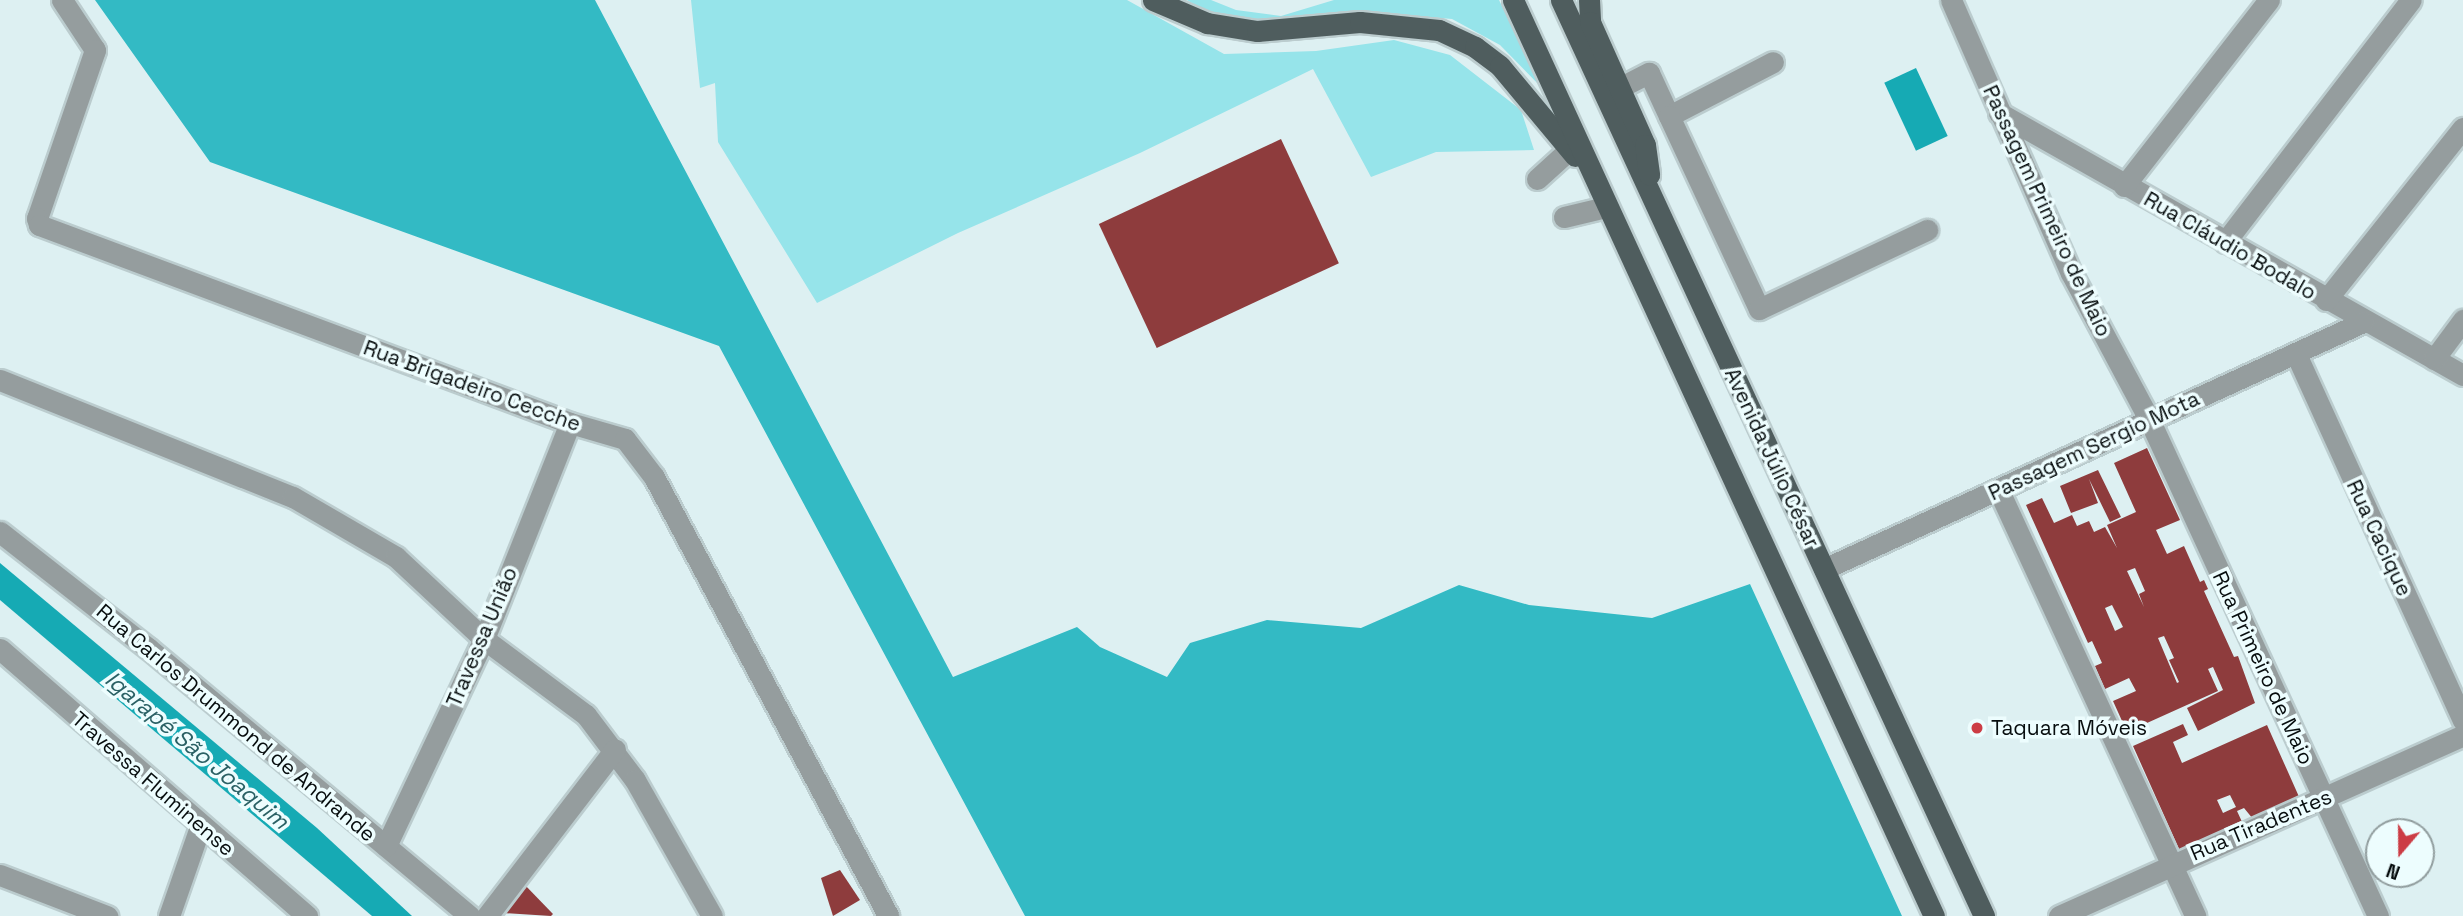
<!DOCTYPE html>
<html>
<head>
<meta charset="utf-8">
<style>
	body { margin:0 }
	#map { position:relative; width:2463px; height:916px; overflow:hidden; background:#ddf0f2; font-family:"Space Grotesk",sans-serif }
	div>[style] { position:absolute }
	.green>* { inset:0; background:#96e4ea }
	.forest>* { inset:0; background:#33bac4 }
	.water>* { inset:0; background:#16aab4; transform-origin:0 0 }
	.building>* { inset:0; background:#8e3c3d; transform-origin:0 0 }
	.roads { filter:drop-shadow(2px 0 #bbccce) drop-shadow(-2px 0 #bbccce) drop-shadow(0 2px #bbccce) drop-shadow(0 -2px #bbccce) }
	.minor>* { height:21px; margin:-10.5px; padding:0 10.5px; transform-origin:10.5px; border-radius:10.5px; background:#959d9e }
	.major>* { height:21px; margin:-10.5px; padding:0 10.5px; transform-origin:10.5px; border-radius:10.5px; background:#4f5d5e }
	.dots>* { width:19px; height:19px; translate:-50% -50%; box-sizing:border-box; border:4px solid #edfdfe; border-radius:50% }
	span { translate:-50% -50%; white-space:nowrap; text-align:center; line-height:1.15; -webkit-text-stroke:7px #edfdfe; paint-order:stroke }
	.street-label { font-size:21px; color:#070d0e }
	.poi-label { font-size:21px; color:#070d0e }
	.left { translate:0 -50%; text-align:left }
	.water-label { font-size:23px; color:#2b6165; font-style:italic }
	.north { position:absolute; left:2365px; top:818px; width:70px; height:70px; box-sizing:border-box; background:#edfdfe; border:2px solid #919d9e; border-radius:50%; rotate:200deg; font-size:19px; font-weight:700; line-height:28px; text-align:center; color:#070d0e }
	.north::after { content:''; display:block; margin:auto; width:24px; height:32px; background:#cc3d45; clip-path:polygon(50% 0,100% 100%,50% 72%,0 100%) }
</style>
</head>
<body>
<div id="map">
	<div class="green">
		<div style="clip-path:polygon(691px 0,1127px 0,1224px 54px,1316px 51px,1394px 40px,1450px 55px,1521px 110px,1534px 150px,1436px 152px,1371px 177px,1313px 69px,1140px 153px,958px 233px,817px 303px,718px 142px,715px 83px,700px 88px)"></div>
		<div style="clip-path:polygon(1187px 0,1211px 0,1236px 10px,1281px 16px,1334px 0,1499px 0,1542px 88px,1500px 45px,1452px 19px,1373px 12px,1247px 21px,1204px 11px)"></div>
	</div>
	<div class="forest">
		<div style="clip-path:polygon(95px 0,595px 0,953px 677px,1077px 627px,1100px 647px,1167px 677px,1190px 643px,1267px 620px,1361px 628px,1459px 585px,1529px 605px,1652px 618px,1750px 584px,1902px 916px,1025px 916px,719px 346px,210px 162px)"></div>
	</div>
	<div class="water">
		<div style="left:1916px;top:68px;width:75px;height:35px;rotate:65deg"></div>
		<div style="clip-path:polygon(0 563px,317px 828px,412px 916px,372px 916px,0 600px)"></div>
	</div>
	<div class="building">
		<div style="left:1281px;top:139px;width:137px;height:201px;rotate:65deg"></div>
		<div style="clip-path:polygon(evenodd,2147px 448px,2180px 520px,2156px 530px,2167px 554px,2184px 546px,2200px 582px,2204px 580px,2208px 589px,2204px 591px,2234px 657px,2238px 656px,2255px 703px,2198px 731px,2187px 708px,2223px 690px,2213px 667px,2208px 669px,2218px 691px,2127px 732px,2113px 701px,2136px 691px,2129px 678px,2105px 689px,2095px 666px,2102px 663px,2092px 641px,2088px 643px,2026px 505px,2042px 498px,2054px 523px,2072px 515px,2077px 526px,2089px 521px,2094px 532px,2105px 527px,2117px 548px,2107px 525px,2136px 512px,2114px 463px,2147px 448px,2135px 568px,2145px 591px,2139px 594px,2144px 607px,2127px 571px,2135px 568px,2147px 448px,2112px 605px,2123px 627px,2115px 631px,2105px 608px,2112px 605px,2147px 448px,2164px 636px,2174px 658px,2169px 660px,2179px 682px,2177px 683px,2158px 638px,2164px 636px)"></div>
		<div style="clip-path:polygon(2098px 470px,2121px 517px,2110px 522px,2089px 479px,2098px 503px,2071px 513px,2060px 486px)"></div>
		<div style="clip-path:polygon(evenodd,2183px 724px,2188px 735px,2173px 742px,2182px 763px,2267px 725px,2300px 799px,2253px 819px,2244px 808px,2237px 811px,2243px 824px,2180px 851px,2133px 746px,2183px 724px,2230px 795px,2236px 807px,2223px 813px,2217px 800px,2230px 795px)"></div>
		<div style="clip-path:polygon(840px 870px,860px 900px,833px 916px,821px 878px)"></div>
		<div style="clip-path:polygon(522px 882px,553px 914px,551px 916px,502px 913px)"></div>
	</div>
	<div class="roads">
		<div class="minor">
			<div style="left:62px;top:0;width:60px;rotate:56.6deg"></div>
			<div style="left:95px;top:50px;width:178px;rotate:109deg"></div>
			<div style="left:37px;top:218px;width:7px;rotate:74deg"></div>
			<div style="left:39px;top:225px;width:567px;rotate:20.45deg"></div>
			<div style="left:570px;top:423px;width:57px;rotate:16.2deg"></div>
			<div style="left:625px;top:439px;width:48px;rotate:52.7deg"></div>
			<div style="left:654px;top:477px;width:497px;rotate:61.9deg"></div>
			<div style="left:1951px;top:0;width:298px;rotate:66.3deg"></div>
			<div style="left:2071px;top:273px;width:166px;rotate:61.9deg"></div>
			<div style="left:2149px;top:419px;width:547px;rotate:65.26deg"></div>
			<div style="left:1617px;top:89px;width:36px;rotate:-27deg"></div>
			<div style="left:1649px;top:73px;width:47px;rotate:65.1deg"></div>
			<div style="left:1669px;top:116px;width:117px;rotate:-27.4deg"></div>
			<div style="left:1999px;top:113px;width:533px;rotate:29.45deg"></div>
			<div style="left:1669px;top:116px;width:213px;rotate:65deg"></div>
			<div style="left:1759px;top:309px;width:186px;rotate:-25.2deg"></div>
			<div style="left:1537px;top:179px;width:43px;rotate:-42.2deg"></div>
			<div style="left:2124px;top:186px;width:236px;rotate:-52.1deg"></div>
			<div style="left:1564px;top:217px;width:43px;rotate:-13.4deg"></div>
			<div style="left:2225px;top:242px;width:305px;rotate:-52.5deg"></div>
			<div style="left:2326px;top:300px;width:220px;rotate:-51.5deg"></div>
			<div style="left:2296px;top:354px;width:403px;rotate:65.5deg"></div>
			<div style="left:2434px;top:359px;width:49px;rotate:-53.4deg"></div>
			<div style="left:0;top:380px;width:315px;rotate:21.8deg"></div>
			<div style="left:293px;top:497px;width:119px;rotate:30.2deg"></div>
			<div style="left:396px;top:557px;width:120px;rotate:43deg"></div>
			<div style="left:484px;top:639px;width:127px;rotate:36.7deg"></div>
			<div style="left:586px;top:715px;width:81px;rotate:53deg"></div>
			<div style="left:635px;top:780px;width:156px;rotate:60.5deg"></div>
			<div style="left:1999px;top:491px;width:468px;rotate:65.2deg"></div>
			<div style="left:0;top:532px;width:188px;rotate:38.1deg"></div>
			<div style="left:148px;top:648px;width:419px;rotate:39.8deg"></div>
			<div style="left:1824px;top:569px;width:593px;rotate:-24.62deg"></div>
			<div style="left:0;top:649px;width:407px;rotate:41deg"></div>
			<div style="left:386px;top:846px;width:229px;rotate:-64.7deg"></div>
			<div style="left:484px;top:639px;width:232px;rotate:-68.3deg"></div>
			<div style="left:0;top:875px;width:115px;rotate:21deg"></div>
			<div style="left:169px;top:916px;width:94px;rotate:-70.8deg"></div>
			<div style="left:487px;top:916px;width:210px;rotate:-52.5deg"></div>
			<div style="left:2059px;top:916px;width:443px;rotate:-24.1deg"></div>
		</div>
		<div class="major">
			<div style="left:1153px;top:0;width:59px;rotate:23.1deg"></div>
			<div style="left:1207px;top:23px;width:51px;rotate:9.1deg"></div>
			<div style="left:1257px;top:31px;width:103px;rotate:-5deg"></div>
			<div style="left:1360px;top:22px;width:79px;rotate:5.8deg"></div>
			<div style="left:1439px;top:30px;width:40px;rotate:25deg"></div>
			<div style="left:1475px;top:47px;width:31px;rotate:37deg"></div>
			<div style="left:1500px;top:66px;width:117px;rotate:50.2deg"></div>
			<div style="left:1513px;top:0;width:1008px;rotate:65.32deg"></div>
			<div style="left:1561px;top:0;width:1009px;rotate:65.21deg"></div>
			<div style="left:1589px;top:0;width:22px;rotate:87deg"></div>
			<div style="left:1590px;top:22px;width:135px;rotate:65.9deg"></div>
			<div style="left:1645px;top:145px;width:30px;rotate:82deg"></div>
		</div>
	</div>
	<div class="dots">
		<div style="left:1977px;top:728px;background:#cc3d45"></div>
	</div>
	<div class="street-label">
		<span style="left:2047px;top:211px;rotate:65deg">Passagem Primeiro de Maio</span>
		<span style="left:2230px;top:246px;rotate:30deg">Rua Cláudio Bodalo</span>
		<span style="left:472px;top:386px;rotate:20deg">Rua Brigadeiro Cecche</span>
		<span style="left:2094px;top:446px;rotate:-25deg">Passagem Sergio Mota</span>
		<span style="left:1772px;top:458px;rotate:65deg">Avenida Júlio César</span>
		<span style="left:2379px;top:538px;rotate:65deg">Rua Cacique</span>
		<span style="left:482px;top:637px;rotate:-67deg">Travessa União</span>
		<span style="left:2263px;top:668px;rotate:65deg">Rua Primeiro de Maio</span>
		<span style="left:236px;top:723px;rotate:40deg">Rua Carlos Drummond de Andrande</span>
		<span style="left:153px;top:784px;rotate:41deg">Travessa Fluminense</span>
		<span style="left:2261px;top:825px;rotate:-23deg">Rua Tiradentes</span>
	</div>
	<div class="poi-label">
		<span class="left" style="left:1991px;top:728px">Taquara Móveis</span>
	</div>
	<div class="water-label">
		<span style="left:197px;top:750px;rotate:40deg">Igarapé São Joaquim</span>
	</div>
	<div class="north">N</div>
</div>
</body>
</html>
